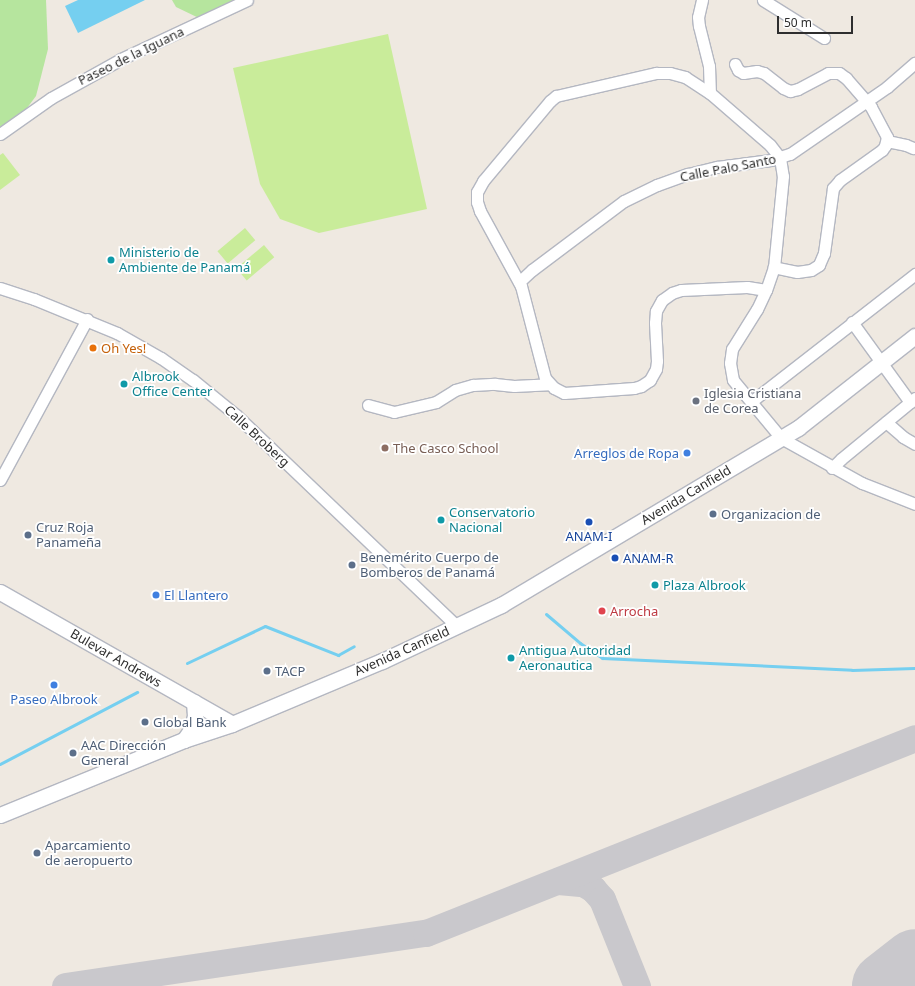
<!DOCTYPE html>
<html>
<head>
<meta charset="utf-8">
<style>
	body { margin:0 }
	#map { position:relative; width:915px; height:986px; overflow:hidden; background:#efe9e1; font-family:"Noto Sans",sans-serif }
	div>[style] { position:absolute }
	.green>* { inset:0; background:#b6e59e }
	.pitch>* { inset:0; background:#c9ec9a; transform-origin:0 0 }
	.water>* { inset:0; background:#75cff0 }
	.stream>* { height:3px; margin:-1.5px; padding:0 1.5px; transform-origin:1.5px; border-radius:1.5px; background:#75cff0 }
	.taxiway>* { height:27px; margin:-13.5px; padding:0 13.5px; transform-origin:13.5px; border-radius:13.5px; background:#c9c8cc }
	.runway>* { height:68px; margin:-34px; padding:0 34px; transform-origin:34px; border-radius:34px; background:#c9c8cc }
	.roads { filter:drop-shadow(1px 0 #b4b7c1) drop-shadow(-1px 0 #b4b7c1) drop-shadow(0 1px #b4b7c1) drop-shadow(0 -1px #b4b7c1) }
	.street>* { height:11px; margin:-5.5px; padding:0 5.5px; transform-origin:5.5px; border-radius:5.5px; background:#fff }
	.secondary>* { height:15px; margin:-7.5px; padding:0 7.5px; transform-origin:7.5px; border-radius:7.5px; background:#fff }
	.dots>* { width:11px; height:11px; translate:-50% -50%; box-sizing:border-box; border:2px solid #fff; border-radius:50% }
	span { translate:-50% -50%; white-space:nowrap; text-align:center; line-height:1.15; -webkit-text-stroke:3.5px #fff; paint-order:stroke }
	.street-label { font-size:13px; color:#2e2e2e }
	.culture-label { font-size:13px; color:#0d838f }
	.left { translate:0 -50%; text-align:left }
	.food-label { font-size:13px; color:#c56008 }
	.worship-label { font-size:13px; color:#5b616d }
	.education-label { font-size:13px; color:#785e54 }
	.shop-label { font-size:13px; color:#366cbe }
	.right { translate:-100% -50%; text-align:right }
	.service-label { font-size:13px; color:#4e5e75 }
	.transit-label { font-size:13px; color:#164399 }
	.health-label { font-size:13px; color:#be3a42 }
	.scale { position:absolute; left:777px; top:16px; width:76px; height:18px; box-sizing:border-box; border:2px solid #2e2e2e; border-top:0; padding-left:5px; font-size:12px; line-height:14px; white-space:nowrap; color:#2e2e2e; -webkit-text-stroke:3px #fff; paint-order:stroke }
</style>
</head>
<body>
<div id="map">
	<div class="green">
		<div style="clip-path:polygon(0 0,46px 0,48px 49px,36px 96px,15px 124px,0 136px)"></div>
		<div style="clip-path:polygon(172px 0,243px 0,203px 20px,176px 7px)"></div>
	</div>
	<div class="pitch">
		<div style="clip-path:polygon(388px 34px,427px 209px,319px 233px,280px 219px,260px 184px,233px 68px)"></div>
		<div style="clip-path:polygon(3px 153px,20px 175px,0 190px,0 155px)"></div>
		<div style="left:245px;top:228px;width:16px;height:36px;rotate:50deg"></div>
		<div style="left:264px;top:245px;width:16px;height:36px;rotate:50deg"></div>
	</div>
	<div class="water">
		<div style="clip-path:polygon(78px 0,145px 0,78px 33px,65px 6px)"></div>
	</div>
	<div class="stream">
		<div style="left:546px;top:614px;width:45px;rotate:40.5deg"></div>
		<div style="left:580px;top:643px;width:27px;rotate:34deg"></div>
		<div style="left:602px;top:658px;width:250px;rotate:2.7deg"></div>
		<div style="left:852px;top:670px;width:63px;rotate:-1.8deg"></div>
		<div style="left:187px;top:663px;width:86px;rotate:-25.4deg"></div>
		<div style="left:265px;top:626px;width:79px;rotate:21.7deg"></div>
		<div style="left:338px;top:655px;width:18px;rotate:-29deg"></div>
		<div style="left:0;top:764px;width:155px;rotate:-27.7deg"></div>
	</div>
	<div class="taxiway">
		<div style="left:558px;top:881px;width:25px;rotate:5deg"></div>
		<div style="left:583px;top:883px;width:12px;rotate:31deg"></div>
		<div style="left:593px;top:889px;width:13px;rotate:48deg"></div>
		<div style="left:602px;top:899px;width:94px;rotate:68.1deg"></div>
		<div style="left:65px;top:986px;width:365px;rotate:-8.4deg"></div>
		<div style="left:426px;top:933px;width:526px;rotate:-21.74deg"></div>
	</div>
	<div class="runway">
		<div style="left:886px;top:986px;width:37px;rotate:-38deg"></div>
	</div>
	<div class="roads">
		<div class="street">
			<div style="left:702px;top:0;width:17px;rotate:103deg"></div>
			<div style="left:698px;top:17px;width:9px;rotate:84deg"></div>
			<div style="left:699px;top:26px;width:41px;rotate:76deg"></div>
			<div style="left:709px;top:66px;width:27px;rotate:88deg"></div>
			<div style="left:763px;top:0;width:72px;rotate:31.9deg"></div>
			<div style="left:735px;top:64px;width:7px;rotate:63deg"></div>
			<div style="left:738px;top:70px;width:6px;rotate:31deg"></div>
			<div style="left:743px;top:73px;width:14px;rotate:-8deg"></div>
			<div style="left:757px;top:71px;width:7px;rotate:16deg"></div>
			<div style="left:764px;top:73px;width:24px;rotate:38deg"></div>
			<div style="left:783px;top:88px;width:8px;rotate:23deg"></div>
			<div style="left:790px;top:91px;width:8px;rotate:-14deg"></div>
			<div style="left:798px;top:89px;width:34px;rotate:-28deg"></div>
			<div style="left:828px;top:73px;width:11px"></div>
			<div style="left:839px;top:73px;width:9px;rotate:36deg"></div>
			<div style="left:846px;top:78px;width:38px;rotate:49deg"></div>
			<div style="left:871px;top:107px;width:34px;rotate:62deg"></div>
			<div style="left:887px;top:137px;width:9px;rotate:103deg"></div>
			<div style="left:885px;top:146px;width:5px;rotate:127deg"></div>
			<div style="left:882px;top:150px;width:52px;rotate:144.5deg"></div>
			<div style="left:840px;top:180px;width:11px;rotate:131deg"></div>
			<div style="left:833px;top:188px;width:66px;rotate:97.9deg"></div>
			<div style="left:824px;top:253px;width:13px;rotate:113deg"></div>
			<div style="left:819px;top:265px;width:9px;rotate:148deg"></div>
			<div style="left:811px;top:270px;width:14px;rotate:172deg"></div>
			<div style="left:797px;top:272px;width:24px;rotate:-168deg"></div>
			<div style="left:0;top:134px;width:62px;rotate:-35.2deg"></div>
			<div style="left:51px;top:98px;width:80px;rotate:-29.1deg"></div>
			<div style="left:121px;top:59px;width:139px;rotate:-25.1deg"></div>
			<div style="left:887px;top:141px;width:19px;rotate:12deg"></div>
			<div style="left:906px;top:145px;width:8px;rotate:23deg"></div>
			<div style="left:519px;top:282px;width:18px;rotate:-43deg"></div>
			<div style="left:532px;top:270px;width:115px;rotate:-36.9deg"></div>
			<div style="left:624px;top:201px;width:37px;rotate:-26deg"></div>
			<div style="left:657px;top:185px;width:33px;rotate:-20deg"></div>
			<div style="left:688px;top:174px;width:30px;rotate:-14deg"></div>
			<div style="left:717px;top:167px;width:54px;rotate:-7.4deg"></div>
			<div style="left:771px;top:160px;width:20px;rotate:-18deg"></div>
			<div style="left:790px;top:154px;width:118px;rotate:-34.6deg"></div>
			<div style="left:887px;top:87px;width:37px;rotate:-41deg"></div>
			<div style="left:0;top:288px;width:36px;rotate:18deg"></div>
			<div style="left:34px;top:299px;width:90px;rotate:22.3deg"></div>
			<div style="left:117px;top:333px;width:51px;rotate:29.6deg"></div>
			<div style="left:161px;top:358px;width:39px;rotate:35deg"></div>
			<div style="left:193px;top:380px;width:55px;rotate:39.1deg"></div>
			<div style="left:236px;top:415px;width:306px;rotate:43.7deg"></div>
			<div style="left:766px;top:290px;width:19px;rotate:-171deg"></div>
			<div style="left:747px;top:287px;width:66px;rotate:177.4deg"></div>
			<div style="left:681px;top:290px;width:9px;rotate:162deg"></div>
			<div style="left:672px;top:293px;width:12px;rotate:145deg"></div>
			<div style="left:662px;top:300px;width:13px;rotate:119deg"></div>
			<div style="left:656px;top:311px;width:12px;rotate:95deg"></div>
			<div style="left:655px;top:323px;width:38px;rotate:87deg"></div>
			<div style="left:657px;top:361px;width:8px;rotate:97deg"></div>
			<div style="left:656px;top:369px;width:13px;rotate:119deg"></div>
			<div style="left:650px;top:380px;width:11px;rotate:146deg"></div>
			<div style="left:641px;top:386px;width:7px;rotate:164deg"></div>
			<div style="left:634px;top:388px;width:70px;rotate:175.9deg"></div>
			<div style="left:564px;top:393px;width:11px;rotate:-153deg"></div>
			<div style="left:554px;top:388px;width:13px;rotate:-132deg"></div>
			<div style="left:545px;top:378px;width:95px;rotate:-104.6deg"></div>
			<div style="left:521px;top:286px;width:85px;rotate:-118.7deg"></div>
			<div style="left:480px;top:211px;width:9px;rotate:-108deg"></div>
			<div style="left:477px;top:202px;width:10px;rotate:-90deg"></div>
			<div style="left:477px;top:192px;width:13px;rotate:-61deg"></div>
			<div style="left:483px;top:181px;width:104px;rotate:-50.1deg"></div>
			<div style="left:550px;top:101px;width:8px;rotate:-40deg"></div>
			<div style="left:556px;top:96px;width:103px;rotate:-13deg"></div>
			<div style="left:656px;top:73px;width:14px"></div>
			<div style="left:670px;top:73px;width:16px;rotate:15deg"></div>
			<div style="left:685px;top:77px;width:30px;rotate:33deg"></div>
			<div style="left:710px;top:93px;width:79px;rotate:40.9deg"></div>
			<div style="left:770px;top:145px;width:16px;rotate:52deg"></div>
			<div style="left:780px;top:158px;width:18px;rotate:81deg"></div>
			<div style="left:783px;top:176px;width:91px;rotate:95.6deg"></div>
			<div style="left:774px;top:267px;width:24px;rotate:109deg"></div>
			<div style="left:766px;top:290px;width:21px;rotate:115deg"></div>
			<div style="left:757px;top:309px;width:47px;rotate:122deg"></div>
			<div style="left:732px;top:349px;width:14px;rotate:98deg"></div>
			<div style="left:730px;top:363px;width:17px;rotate:80deg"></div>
			<div style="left:733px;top:380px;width:75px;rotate:50.4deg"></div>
			<div style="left:781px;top:438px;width:93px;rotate:29.1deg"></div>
			<div style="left:862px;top:483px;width:57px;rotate:21.6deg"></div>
			<div style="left:852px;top:322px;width:99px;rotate:54.1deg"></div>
			<div style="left:752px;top:401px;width:207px;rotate:-37.9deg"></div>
			<div style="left:368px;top:405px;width:27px;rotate:15deg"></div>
			<div style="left:394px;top:412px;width:43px;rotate:-13.4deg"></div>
			<div style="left:436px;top:402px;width:22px;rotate:-32deg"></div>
			<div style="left:455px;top:390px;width:19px;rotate:-16deg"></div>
			<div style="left:473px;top:385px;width:22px;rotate:-3deg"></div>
			<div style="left:495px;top:384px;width:19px;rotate:6deg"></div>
			<div style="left:514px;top:386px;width:35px;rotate:-3deg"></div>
			<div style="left:886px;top:422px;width:23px;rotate:41deg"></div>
			<div style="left:903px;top:437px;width:14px;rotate:30deg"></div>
			<div style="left:832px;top:468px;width:13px;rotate:-45deg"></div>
			<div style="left:841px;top:459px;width:96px;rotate:-39.5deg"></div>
			<div style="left:0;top:480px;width:183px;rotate:-61.6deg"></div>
		</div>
		<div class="secondary">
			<div style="left:0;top:592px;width:267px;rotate:29.6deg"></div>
			<div style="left:184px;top:740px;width:12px;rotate:-55deg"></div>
			<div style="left:191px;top:730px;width:15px;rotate:-74deg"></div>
			<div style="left:195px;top:716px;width:14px;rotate:-94deg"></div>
			<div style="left:0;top:815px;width:199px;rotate:-22.2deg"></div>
			<div style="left:184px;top:740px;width:51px;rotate:-18.4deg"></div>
			<div style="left:232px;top:724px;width:163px;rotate:-22.8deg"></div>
			<div style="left:382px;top:661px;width:132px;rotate:-25.2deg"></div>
			<div style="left:501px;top:605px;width:346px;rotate:-30.8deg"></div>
			<div style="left:798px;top:428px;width:149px;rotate:-38.2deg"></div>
		</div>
	</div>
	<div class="dots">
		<div style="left:111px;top:260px;background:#0f9aa8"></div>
		<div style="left:93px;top:348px;background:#e8710a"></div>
		<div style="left:124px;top:384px;background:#0f9aa8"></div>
		<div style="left:696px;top:401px;background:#6b7280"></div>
		<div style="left:385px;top:448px;background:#8d6e63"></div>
		<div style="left:687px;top:453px;background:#3f7fe0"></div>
		<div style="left:713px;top:514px;background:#5c6f8a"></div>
		<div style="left:441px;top:520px;background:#0f9aa8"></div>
		<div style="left:589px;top:522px;background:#1a4fb4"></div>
		<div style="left:28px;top:535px;background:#5c6f8a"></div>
		<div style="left:615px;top:558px;background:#1a4fb4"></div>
		<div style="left:352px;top:565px;background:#5c6f8a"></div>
		<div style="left:655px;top:585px;background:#0f9aa8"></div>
		<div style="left:156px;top:595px;background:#3f7fe0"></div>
		<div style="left:602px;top:611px;background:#e0444e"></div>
		<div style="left:511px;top:658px;background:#0f9aa8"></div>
		<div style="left:267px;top:671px;background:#5c6f8a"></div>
		<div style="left:54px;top:685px;background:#3f7fe0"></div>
		<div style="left:145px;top:722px;background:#5c6f8a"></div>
		<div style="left:73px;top:753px;background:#5c6f8a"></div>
		<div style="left:37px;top:853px;background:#5c6f8a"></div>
	</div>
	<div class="street-label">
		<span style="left:131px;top:56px;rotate:-26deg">Paseo de la Iguana</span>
		<span style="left:728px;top:168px;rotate:-11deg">Calle Palo Santo</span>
		<span style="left:257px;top:436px;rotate:43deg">Calle Broberg</span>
		<span style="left:686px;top:495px;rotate:-31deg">Avenida Canfield</span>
		<span style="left:402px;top:651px;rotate:-24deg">Avenida Canfield</span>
		<span style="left:116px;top:658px;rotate:30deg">Bulevar Andrews</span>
	</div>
	<div class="culture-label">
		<span class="left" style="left:119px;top:260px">Ministerio de<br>Ambiente de Panamá</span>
		<span class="left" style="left:132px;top:384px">Albrook<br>Office Center</span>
		<span class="left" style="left:449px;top:520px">Conservatorio<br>Nacional</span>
		<span class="left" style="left:663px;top:585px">Plaza Albrook</span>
		<span class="left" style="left:519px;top:658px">Antigua Autoridad<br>Aeronautica</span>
	</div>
	<div class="food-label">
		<span class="left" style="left:101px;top:348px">Oh Yes!</span>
	</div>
	<div class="worship-label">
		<span class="left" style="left:704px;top:401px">Iglesia Cristiana<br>de Corea</span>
	</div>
	<div class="education-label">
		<span class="left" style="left:393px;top:448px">The Casco School</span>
	</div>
	<div class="shop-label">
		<span class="right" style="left:679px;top:453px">Arreglos de Ropa</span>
		<span class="left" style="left:164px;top:595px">El Llantero</span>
		<span style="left:54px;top:699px">Paseo Albrook</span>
	</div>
	<div class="service-label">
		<span class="left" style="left:721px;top:514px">Organizacion de</span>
		<span class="left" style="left:36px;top:535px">Cruz Roja<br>Panameña</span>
		<span class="left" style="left:360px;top:565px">Benemérito Cuerpo de<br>Bomberos de Panamá</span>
		<span class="left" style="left:275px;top:671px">TACP</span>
		<span class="left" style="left:153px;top:722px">Global Bank</span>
		<span class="left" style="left:81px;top:753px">AAC Dirección<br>General</span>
		<span class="left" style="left:45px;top:853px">Aparcamiento<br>de aeropuerto</span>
	</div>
	<div class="transit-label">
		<span style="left:589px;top:536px">ANAM-I</span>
		<span class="left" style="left:623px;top:558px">ANAM-R</span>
	</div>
	<div class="health-label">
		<span class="left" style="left:610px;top:611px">Arrocha</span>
	</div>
	<div class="scale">50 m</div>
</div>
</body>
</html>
